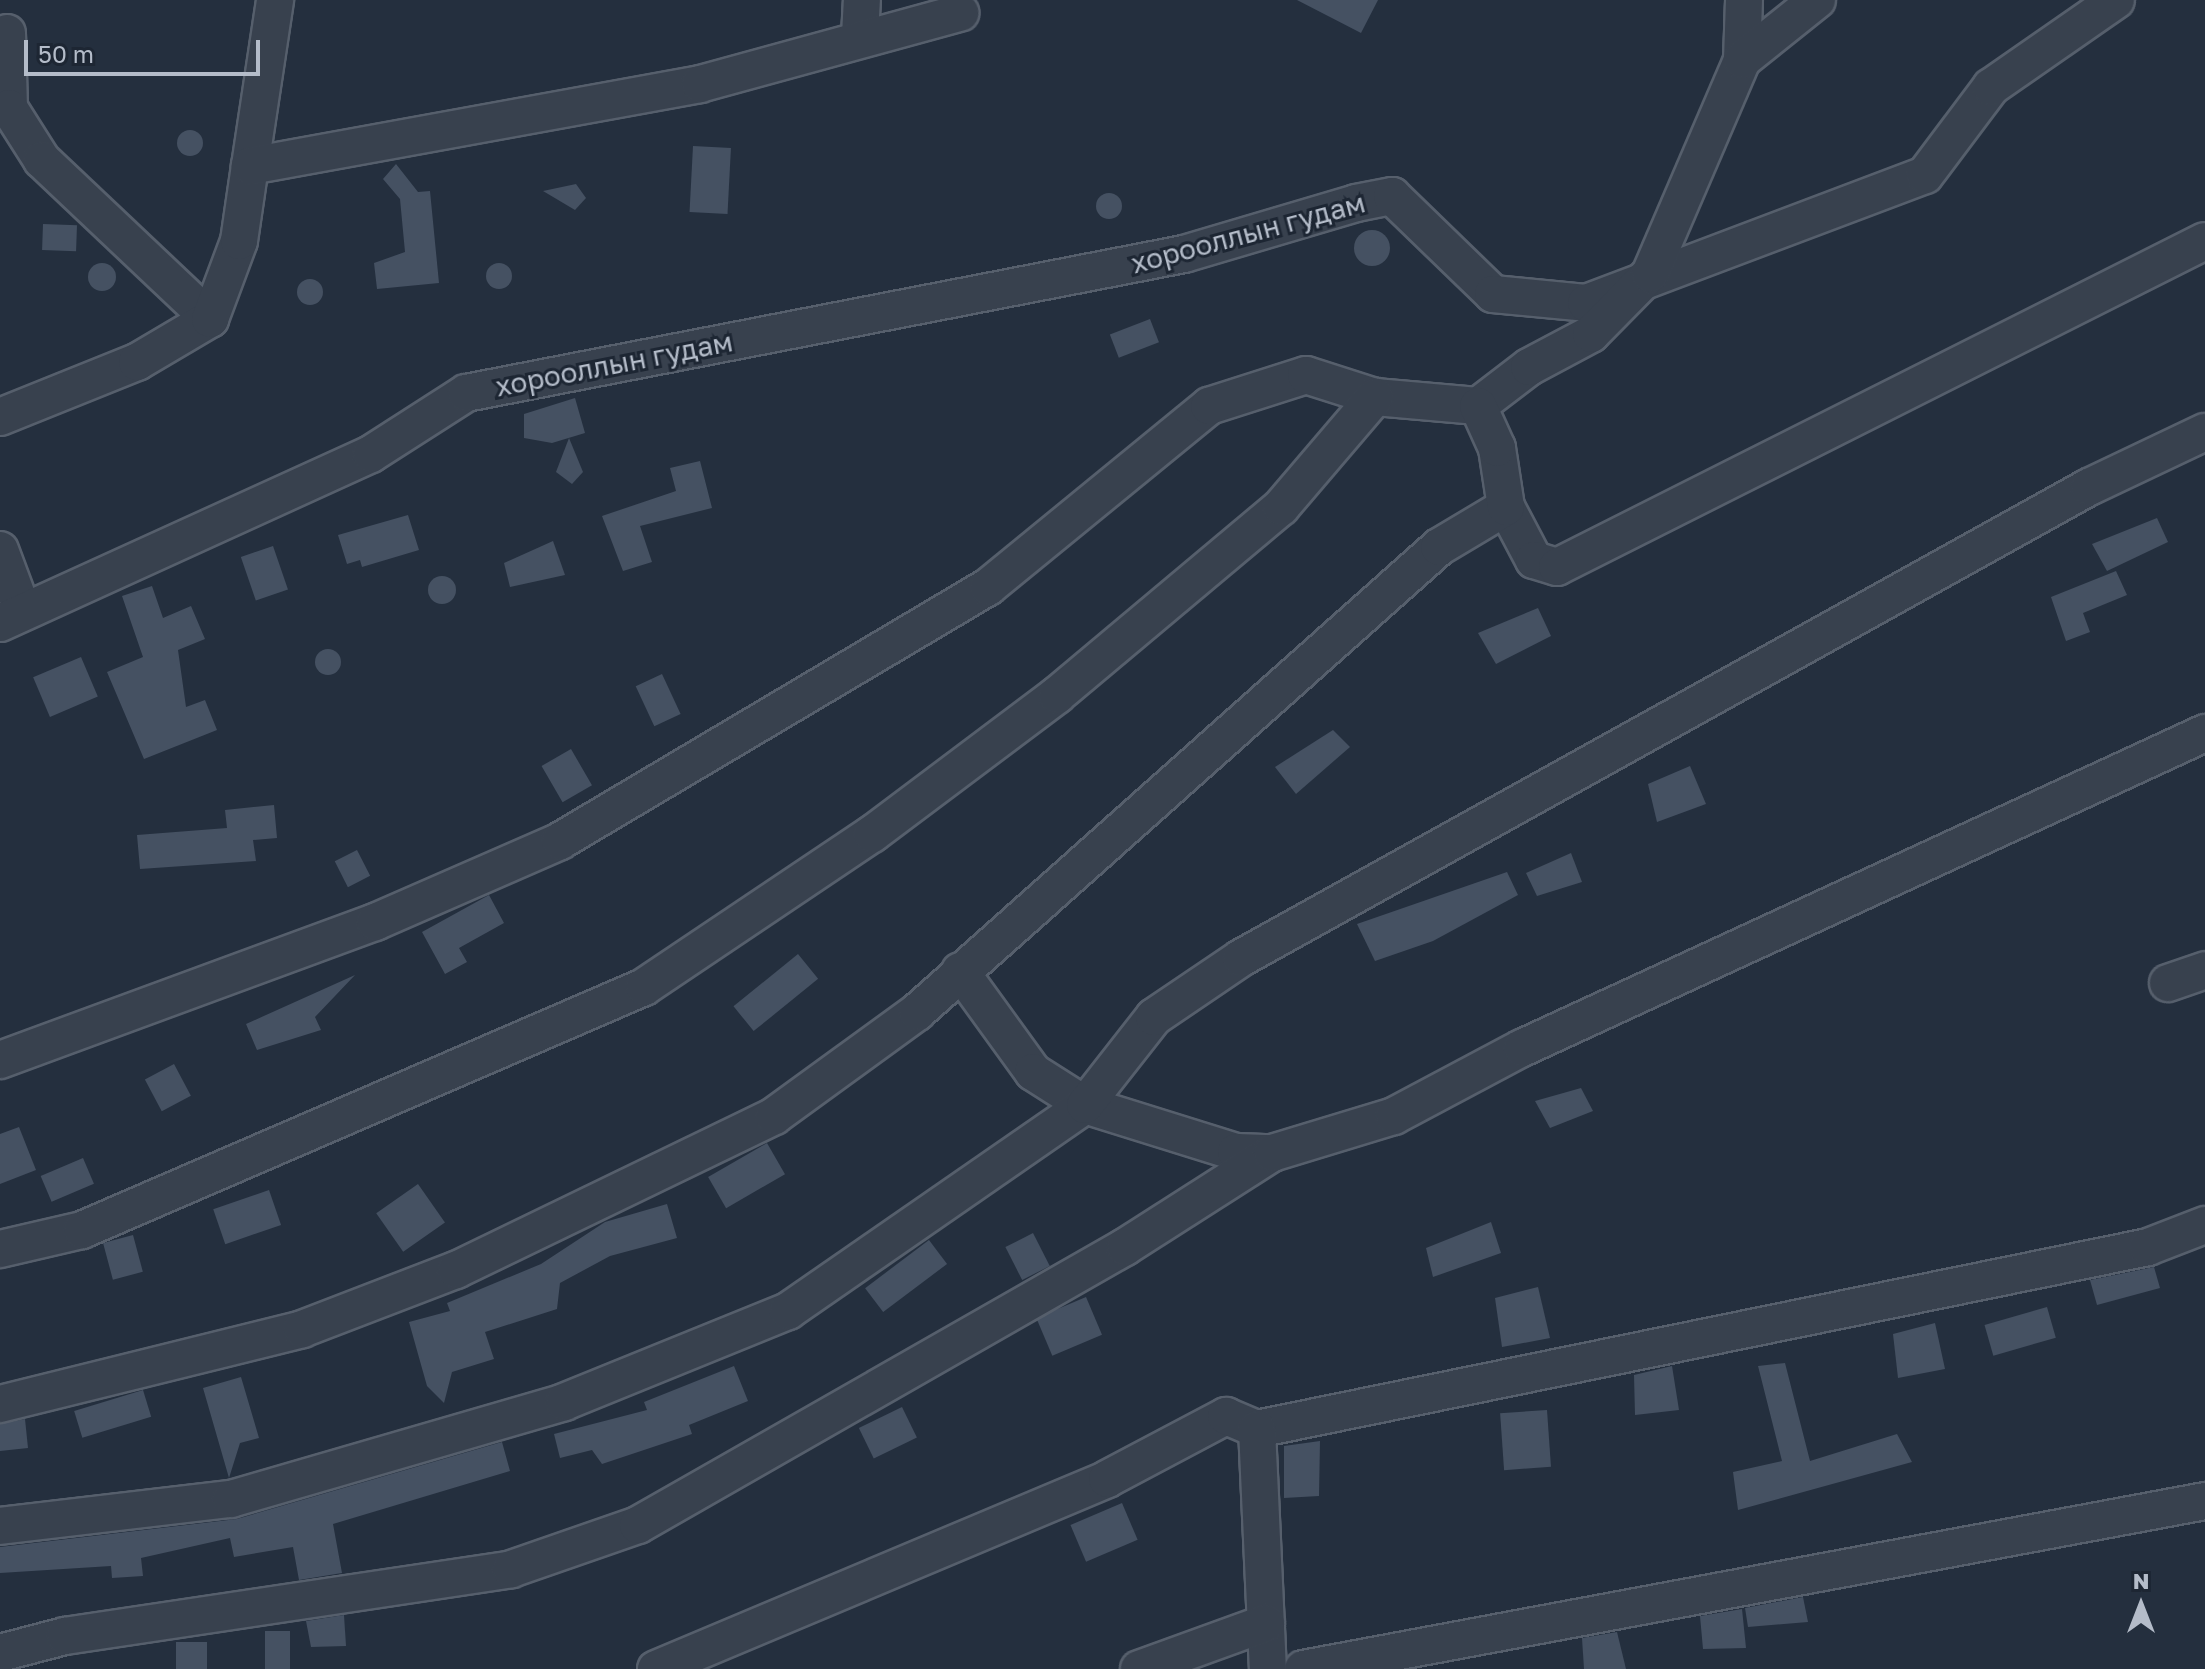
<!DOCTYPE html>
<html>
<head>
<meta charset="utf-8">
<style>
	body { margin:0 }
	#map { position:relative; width:2205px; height:1669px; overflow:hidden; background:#242f3e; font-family:"Golos Text",sans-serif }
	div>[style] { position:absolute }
	.building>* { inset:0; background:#455162; transform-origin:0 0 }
	.round { border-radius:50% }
	.roads { filter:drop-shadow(2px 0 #565f6c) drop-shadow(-2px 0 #565f6c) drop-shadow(0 2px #565f6c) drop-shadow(0 -2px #565f6c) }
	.street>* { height:36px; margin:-18px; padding:0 18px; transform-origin:18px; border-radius:18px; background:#38414e }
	span { translate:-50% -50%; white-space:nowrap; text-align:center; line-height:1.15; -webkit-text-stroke:6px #1d2633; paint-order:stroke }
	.street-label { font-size:28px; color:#b4bcc9 }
	.north { position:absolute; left:2101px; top:1565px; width:80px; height:80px; -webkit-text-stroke:6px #1d2633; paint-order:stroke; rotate:0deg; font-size:22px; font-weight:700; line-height:32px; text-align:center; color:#b4bcc9 }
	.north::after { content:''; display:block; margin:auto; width:28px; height:36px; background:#b4bcc9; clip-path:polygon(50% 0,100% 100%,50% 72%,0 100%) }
	.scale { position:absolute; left:24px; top:40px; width:236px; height:36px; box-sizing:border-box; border:4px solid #b4bcc9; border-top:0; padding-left:10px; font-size:24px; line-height:28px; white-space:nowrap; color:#b4bcc9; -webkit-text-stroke:6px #1d2633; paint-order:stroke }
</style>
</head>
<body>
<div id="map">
	<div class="building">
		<div style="clip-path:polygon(1297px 0,1378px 0,1361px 33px)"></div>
		<div class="round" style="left:177px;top:130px;width:26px;height:26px"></div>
		<div style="left:693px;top:146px;width:38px;height:66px;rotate:3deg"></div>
		<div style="clip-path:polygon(396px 164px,418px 192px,430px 191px,439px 283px,377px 289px,374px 263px,405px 252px,400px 199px,383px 179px)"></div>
		<div style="clip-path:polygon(576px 184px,586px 198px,575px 210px,543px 191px)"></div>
		<div class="round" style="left:1096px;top:193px;width:26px;height:26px"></div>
		<div style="left:43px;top:224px;width:34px;height:26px;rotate:2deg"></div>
		<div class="round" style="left:1354px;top:230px;width:36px;height:36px"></div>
		<div class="round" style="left:486px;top:263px;width:26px;height:26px"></div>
		<div class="round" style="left:88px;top:263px;width:28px;height:28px"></div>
		<div class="round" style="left:297px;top:279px;width:26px;height:26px"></div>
		<div style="left:1150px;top:319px;width:25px;height:43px;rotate:69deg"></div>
		<div style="clip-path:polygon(575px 398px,585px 433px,552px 443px,524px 438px,524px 414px)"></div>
		<div style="clip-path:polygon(569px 438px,583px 472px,572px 484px,556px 472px)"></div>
		<div style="clip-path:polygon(700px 461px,712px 508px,640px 526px,652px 562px,623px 571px,602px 516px,676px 491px,670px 468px)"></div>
		<div style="clip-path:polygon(408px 515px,419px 550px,362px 567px,360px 560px,347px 564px,338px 535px)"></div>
		<div style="clip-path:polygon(2157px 518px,2168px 542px,2107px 571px,2092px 544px)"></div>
		<div style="clip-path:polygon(553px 541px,565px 575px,510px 587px,504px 563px)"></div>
		<div style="left:273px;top:546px;width:46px;height:34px;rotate:71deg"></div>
		<div style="clip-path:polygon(2116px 571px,2127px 595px,2083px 613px,2090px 632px,2066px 641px,2051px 597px)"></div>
		<div class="round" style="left:428px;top:576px;width:28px;height:28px"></div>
		<div style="clip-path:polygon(152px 586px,163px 618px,191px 606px,205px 639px,178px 650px,186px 707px,205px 700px,217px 730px,144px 759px,107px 672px,143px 657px,122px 596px)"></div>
		<div style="clip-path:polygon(1538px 608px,1551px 636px,1496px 664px,1478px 633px)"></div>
		<div class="round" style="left:315px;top:649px;width:26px;height:26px"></div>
		<div style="left:81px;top:657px;width:43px;height:52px;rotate:67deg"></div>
		<div style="left:662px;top:674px;width:44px;height:29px;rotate:65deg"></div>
		<div style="clip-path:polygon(1333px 730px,1350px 747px,1296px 794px,1275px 767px)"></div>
		<div style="left:571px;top:749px;width:42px;height:34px;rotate:60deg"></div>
		<div style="clip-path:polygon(1690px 766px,1706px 804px,1657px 822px,1648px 784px)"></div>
		<div style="clip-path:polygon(274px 805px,277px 838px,253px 840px,256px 861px,140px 869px,137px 835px,227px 828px,225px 810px)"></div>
		<div style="left:357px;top:850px;width:29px;height:25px;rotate:63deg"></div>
		<div style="clip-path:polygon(1571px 853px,1582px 882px,1537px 896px,1526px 873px)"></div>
		<div style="clip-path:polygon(1507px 872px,1518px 895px,1433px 941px,1375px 961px,1357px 924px)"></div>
		<div style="clip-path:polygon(489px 895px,504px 923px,459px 948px,467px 962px,445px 974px,422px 932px)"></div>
		<div style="left:798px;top:954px;width:32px;height:83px;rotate:51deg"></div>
		<div style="clip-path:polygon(355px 975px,315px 1017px,321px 1030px,257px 1050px,246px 1024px)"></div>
		<div style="left:174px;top:1064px;width:36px;height:33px;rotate:62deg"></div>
		<div style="clip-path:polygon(1581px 1088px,1593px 1111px,1550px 1128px,1535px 1101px)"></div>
		<div style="clip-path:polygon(19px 1127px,36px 1170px,0 1184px,0 1134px)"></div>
		<div style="left:767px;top:1143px;width:36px;height:68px;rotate:60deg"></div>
		<div style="left:83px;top:1158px;width:28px;height:46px;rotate:67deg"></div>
		<div style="left:418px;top:1184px;width:47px;height:51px;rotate:55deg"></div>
		<div style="left:269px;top:1190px;width:37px;height:59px;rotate:71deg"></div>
		<div style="clip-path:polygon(667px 1204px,677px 1238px,610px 1256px,560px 1283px,557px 1309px,485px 1332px,494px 1359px,452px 1372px,444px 1403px,427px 1386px,409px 1322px,450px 1311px,447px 1303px,541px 1264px,605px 1222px)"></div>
		<div style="clip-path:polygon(1491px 1222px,1501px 1253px,1433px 1277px,1426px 1248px)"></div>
		<div style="left:1033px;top:1233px;width:37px;height:31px;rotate:63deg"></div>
		<div style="left:133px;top:1235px;width:38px;height:31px;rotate:75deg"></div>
		<div style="left:929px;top:1240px;width:30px;height:80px;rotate:53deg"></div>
		<div style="clip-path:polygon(2154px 1267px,2160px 1288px,2097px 1305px,2090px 1280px)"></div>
		<div style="clip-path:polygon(1538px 1287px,1550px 1338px,1502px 1347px,1495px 1298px)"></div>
		<div style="left:1086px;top:1297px;width:41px;height:54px;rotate:67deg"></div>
		<div style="left:2047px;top:1307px;width:32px;height:65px;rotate:74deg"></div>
		<div style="clip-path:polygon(1935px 1323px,1945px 1369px,1898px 1378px,1893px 1334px)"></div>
		<div style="clip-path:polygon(1785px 1363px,1810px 1461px,1897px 1434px,1912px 1462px,1738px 1510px,1733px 1472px,1782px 1461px,1758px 1366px)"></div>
		<div style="clip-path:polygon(734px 1366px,748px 1401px,689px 1425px,692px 1434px,602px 1464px,592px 1450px,560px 1458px,554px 1434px,647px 1410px,644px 1402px)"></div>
		<div style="clip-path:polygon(1672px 1366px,1679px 1410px,1635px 1415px,1634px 1375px)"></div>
		<div style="clip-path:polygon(241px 1377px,259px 1438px,240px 1443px,229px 1478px,203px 1388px)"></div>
		<div style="left:143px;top:1390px;width:28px;height:72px;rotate:73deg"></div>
		<div style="left:902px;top:1407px;width:34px;height:48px;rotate:64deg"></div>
		<div style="left:1547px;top:1410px;width:57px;height:47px;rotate:86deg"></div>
		<div style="clip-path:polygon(25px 1419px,28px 1448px,0 1451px,0 1424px)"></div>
		<div style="clip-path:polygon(1320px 1441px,1319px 1496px,1284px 1498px,1284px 1446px)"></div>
		<div style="clip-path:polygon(502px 1442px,510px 1471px,333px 1524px,342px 1573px,299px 1580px,293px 1547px,234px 1557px,230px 1538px,141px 1558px,143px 1576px,112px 1578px,111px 1566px,0 1573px,0 1547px,237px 1519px)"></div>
		<div style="left:1122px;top:1503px;width:40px;height:56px;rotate:67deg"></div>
		<div style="clip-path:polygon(1803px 1597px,1808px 1622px,1748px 1627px,1745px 1608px)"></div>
		<div style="clip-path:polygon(1742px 1609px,1746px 1648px,1703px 1649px,1700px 1616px)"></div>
		<div style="clip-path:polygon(344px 1615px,346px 1646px,311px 1647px,306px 1621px)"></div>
		<div style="left:265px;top:1631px;width:25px;height:38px"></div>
		<div style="clip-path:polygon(1617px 1632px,1626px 1669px,1584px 1669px,1582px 1638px)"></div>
		<div style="left:176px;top:1642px;width:31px;height:27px"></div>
	</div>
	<div class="roads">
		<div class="street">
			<div style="left:7px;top:33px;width:75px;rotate:88.5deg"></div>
			<div style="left:9px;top:108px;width:62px;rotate:57.6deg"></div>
			<div style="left:42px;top:160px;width:231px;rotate:43.4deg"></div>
			<div style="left:860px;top:36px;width:36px;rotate:-87deg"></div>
			<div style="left:1742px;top:60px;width:60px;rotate:-88.1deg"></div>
			<div style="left:250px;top:166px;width:168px;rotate:-81.4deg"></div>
			<div style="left:0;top:417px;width:148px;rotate:-21.9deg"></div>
			<div style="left:137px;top:362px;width:85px;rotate:-30.5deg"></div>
			<div style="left:210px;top:319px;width:83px;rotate:-69.6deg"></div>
			<div style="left:239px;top:241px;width:76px;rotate:-81.7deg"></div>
			<div style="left:250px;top:166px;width:457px;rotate:-10.3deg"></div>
			<div style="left:700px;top:84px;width:270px;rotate:-15.3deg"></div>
			<div style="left:1506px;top:507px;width:60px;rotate:62.2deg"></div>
			<div style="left:1534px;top:560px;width:24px;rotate:17deg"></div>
			<div style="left:1557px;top:567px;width:725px;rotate:-26.71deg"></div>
			<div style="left:0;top:550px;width:63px;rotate:69.6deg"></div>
			<div style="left:0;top:623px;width:408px;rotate:-24.5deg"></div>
			<div style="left:371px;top:454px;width:113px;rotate:-32.7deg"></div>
			<div style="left:466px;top:393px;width:731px;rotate:-10.96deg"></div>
			<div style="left:1184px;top:254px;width:179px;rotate:-16.5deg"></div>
			<div style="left:1356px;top:203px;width:37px;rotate:-11deg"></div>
			<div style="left:1392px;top:196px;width:141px;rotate:44.1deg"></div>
			<div style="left:1493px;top:294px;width:93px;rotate:5.5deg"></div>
			<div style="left:1586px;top:303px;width:362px;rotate:-20.7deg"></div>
			<div style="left:1925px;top:175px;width:110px;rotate:-53.1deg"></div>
			<div style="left:1991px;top:87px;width:152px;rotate:-34.8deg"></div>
			<div style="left:960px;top:971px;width:125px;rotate:54.1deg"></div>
			<div style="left:1033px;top:1072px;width:62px;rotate:32.4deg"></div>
			<div style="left:1085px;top:1105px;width:158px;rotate:17.3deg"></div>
			<div style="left:1236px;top:1152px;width:36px;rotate:2deg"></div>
			<div style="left:2168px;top:983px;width:39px;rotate:-19deg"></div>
			<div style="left:0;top:1060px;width:400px;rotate:-20.2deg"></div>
			<div style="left:375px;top:922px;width:202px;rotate:-23.6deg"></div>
			<div style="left:560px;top:841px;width:498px;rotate:-30.7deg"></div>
			<div style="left:988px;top:587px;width:286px;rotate:-39.3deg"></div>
			<div style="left:1209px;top:406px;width:102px;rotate:-17.7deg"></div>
			<div style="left:1306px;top:375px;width:72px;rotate:17.7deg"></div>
			<div style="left:1375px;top:397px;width:103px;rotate:5deg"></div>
			<div style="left:1478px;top:406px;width:64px;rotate:-37.4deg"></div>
			<div style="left:1529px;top:367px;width:70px;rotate:-28deg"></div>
			<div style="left:1591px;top:334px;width:84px;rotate:-45.5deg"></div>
			<div style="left:1650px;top:274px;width:233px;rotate:-66.7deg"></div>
			<div style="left:1742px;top:60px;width:96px;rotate:-38.7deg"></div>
			<div style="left:0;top:1249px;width:84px;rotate:-13deg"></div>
			<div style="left:82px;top:1230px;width:612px;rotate:-23.38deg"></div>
			<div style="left:644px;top:987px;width:275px;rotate:-33.9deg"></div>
			<div style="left:872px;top:834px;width:231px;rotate:-36.9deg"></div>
			<div style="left:1057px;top:695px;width:292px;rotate:-40deg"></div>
			<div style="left:1281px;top:507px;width:145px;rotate:-49.5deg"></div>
			<div style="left:0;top:1404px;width:311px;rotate:-13.9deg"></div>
			<div style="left:302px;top:1329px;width:165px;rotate:-21deg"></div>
			<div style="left:456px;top:1270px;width:353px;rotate:-25.8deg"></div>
			<div style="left:774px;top:1116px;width:177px;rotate:-36deg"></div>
			<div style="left:917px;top:1012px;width:699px;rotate:-41.69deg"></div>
			<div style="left:1439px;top:547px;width:78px;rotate:-30.8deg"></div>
			<div style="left:1506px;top:507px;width:60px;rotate:-98.7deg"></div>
			<div style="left:1497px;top:448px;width:46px;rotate:-114.3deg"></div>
			<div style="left:1257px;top:1429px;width:909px;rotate:-11.54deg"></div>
			<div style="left:2148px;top:1247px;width:61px;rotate:-21.1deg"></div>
			<div style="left:0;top:1526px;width:233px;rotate:-6.7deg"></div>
			<div style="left:231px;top:1499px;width:347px;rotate:-16.2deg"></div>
			<div style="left:564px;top:1402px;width:242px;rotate:-22.1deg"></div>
			<div style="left:788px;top:1311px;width:361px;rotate:-34.7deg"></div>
			<div style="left:1085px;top:1105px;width:112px;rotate:-51.9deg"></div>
			<div style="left:1154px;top:1017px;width:105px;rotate:-34.1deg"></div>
			<div style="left:1241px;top:958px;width:970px;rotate:-29.05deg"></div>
			<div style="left:2089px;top:487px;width:128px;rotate:-25.4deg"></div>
			<div style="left:0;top:1653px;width:67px;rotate:-14.7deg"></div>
			<div style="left:65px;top:1636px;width:451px;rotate:-8.5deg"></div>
			<div style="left:511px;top:1569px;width:134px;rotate:-19.1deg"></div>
			<div style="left:638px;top:1525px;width:561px;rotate:-29.72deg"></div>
			<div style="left:1125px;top:1247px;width:174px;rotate:-32.6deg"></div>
			<div style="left:1272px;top:1153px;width:127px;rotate:-16.9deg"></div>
			<div style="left:1394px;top:1116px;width:145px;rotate:-28deg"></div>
			<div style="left:1522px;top:1048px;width:752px;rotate:-24.76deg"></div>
			<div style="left:656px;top:1669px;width:489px;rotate:-22.8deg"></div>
			<div style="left:1107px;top:1479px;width:135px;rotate:-27.9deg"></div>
			<div style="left:1226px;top:1416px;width:34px;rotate:23deg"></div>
			<div style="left:1257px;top:1429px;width:240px;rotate:87.4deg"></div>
			<div style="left:1139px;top:1669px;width:135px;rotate:-19.9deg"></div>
			<div style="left:1303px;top:1669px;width:918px;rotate:-10.55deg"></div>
		</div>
	</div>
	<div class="street-label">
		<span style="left:1248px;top:233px;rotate:-15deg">хорооллын гудам</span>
		<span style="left:614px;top:364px;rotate:-11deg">хорооллын гудам</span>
	</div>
	<div class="north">N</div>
	<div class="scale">50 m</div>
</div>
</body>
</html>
